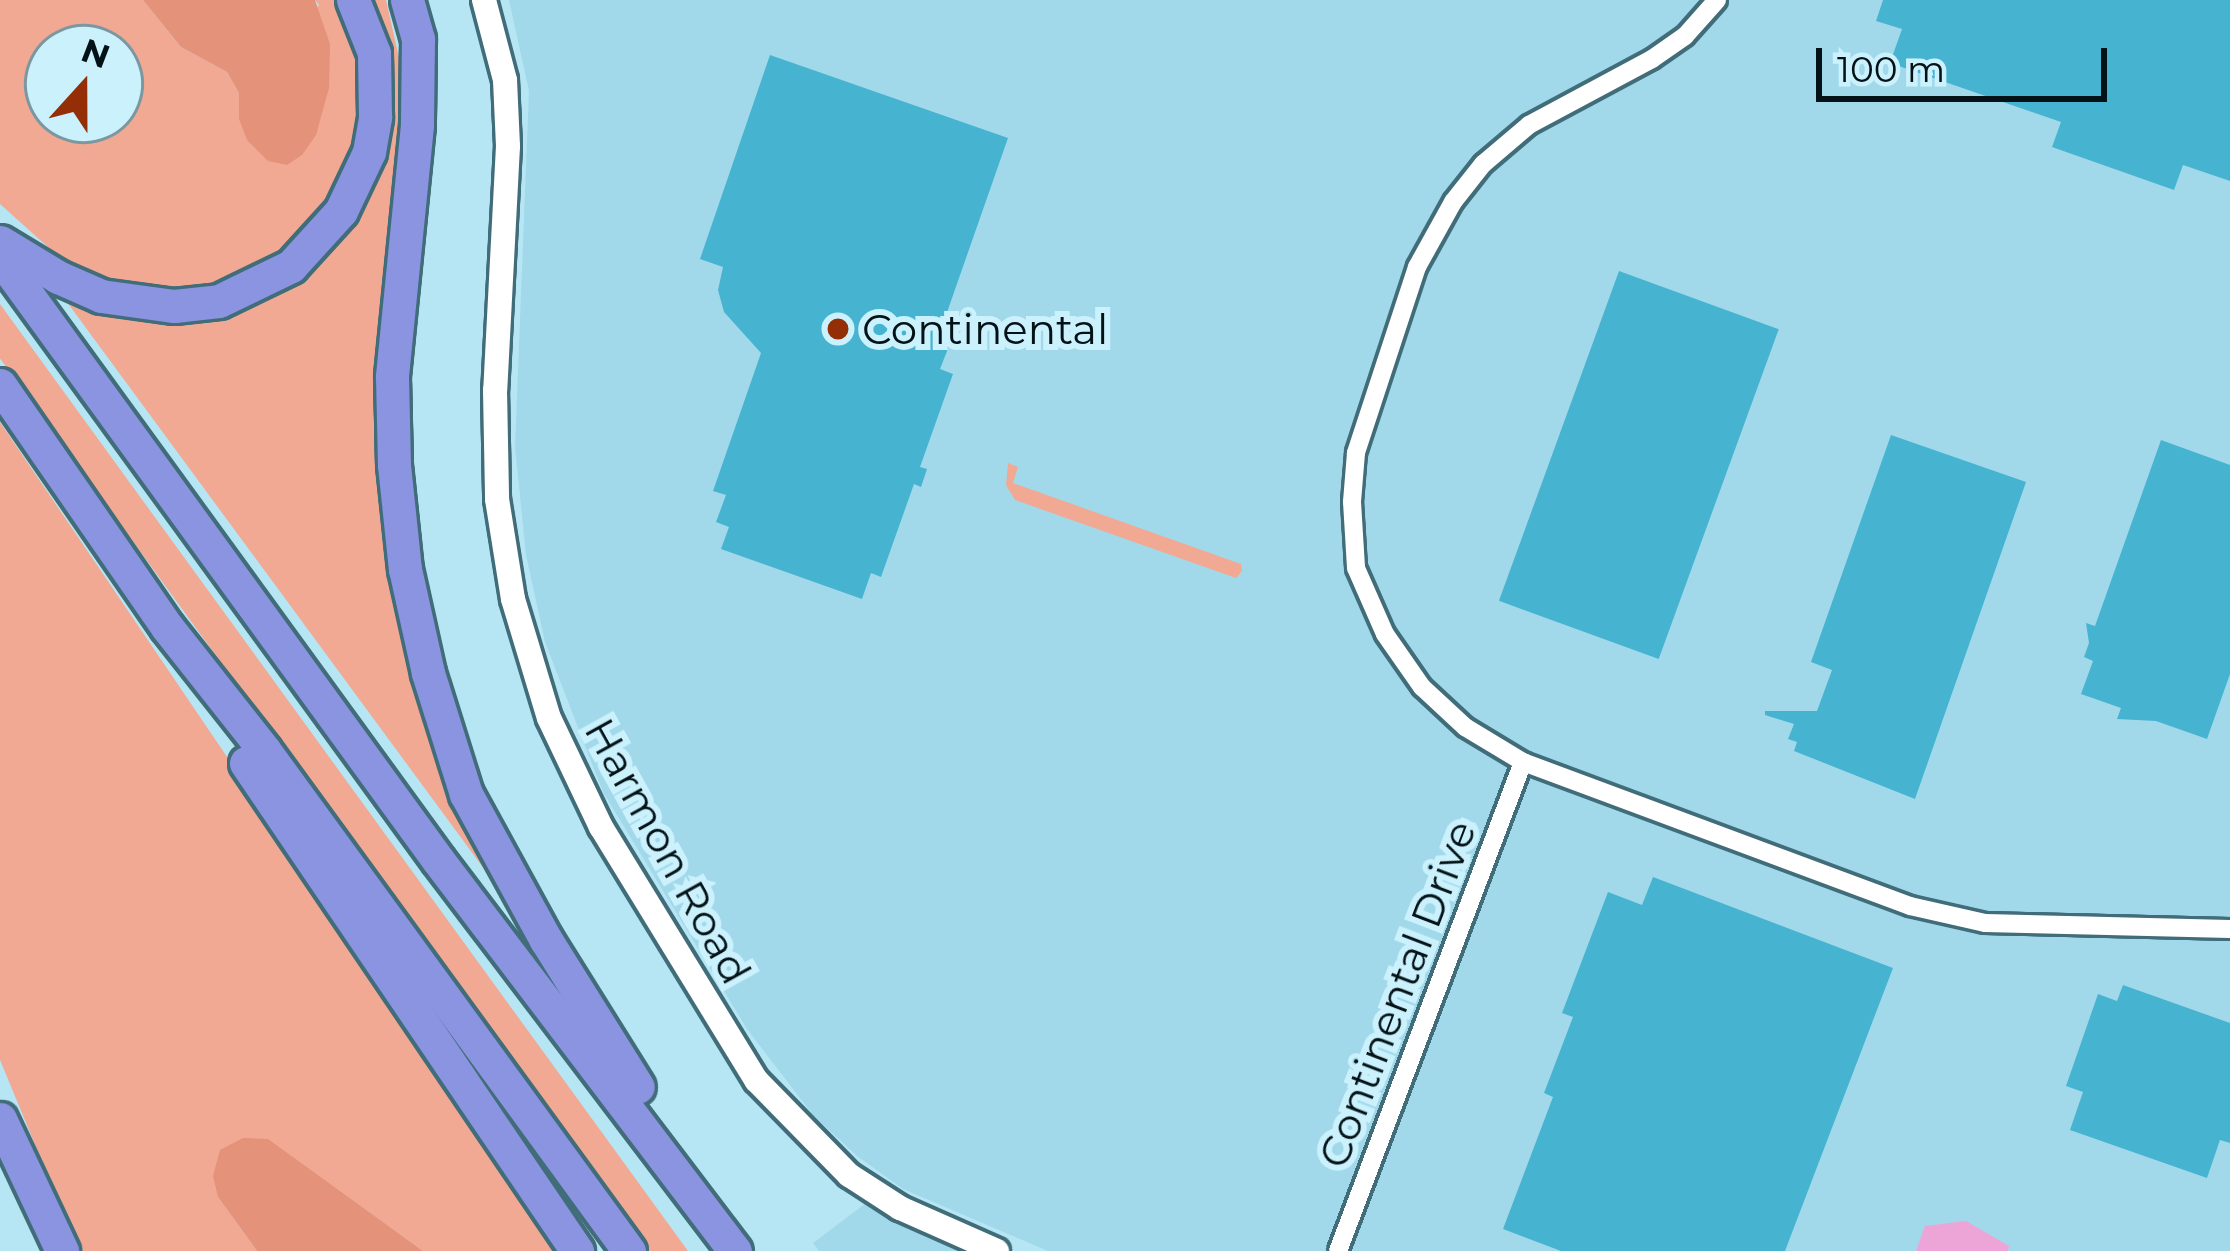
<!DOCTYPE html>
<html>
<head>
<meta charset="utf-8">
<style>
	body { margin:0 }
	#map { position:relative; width:2230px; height:1251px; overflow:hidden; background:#b6e6f4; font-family:Montserrat,sans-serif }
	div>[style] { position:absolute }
	.built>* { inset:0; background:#a1d9ea }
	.green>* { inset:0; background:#f2a993; transform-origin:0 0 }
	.forest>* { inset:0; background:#e4927a }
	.water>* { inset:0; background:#eda5d8 }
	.building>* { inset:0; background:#46b4d0; transform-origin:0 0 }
	.roads { filter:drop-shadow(3px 0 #416d7a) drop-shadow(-3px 0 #416d7a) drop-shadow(0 3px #416d7a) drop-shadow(0 -3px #416d7a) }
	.street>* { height:18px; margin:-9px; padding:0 9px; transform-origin:9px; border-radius:9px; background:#fff }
	.secondary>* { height:24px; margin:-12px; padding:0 12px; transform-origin:12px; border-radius:12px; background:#fff }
	.highway>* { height:33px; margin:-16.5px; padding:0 16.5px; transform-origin:16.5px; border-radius:16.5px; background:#8b94e0 }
	.dots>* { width:33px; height:33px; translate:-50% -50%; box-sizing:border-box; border:6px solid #cbf1fd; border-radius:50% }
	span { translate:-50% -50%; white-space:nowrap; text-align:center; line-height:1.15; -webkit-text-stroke:12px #cbf1fd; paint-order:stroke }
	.poi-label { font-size:42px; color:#021217 }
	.left { translate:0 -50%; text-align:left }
	.street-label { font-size:42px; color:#021217 }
	.north { position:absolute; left:24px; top:24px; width:120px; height:120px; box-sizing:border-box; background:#cbf1fd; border:3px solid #7b98a1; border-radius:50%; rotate:21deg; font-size:33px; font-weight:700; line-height:48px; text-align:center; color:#021217 }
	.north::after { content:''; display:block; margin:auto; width:42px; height:54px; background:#942e07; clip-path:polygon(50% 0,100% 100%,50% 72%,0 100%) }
	.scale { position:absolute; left:1816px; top:48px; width:291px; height:54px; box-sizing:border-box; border:6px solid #021217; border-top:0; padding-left:15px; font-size:36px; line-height:42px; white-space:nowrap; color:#021217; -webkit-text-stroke:9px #cbf1fd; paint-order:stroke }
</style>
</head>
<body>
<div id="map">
	<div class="built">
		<div style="clip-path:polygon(509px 0,2230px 0,2230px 1251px,1048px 1251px,903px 1189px,857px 1156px,813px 1115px,747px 1029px,603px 792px,545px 642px,526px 555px,515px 447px,529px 91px)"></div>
		<div style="clip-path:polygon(866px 1203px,918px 1233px,961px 1251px,819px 1251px,813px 1243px)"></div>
	</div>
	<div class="green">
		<div style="clip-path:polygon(evenodd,0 0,143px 0,181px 47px,227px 72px,239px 93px,239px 119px,319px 5px,315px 0,339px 0,361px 62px,358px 132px,332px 196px,284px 248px,246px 271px,203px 286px,158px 289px,116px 283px,59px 257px,0 204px,0 0,48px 48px,120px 48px,120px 120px,48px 120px,48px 48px)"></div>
		<div style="clip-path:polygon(369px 0,386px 0,402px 71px,380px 408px,491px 870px,487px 873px,61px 294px,190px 312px,353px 210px)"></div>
		<div style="left:0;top:304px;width:1173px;height:32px;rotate:54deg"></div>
		<div style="clip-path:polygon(0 422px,379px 981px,563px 1251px,423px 1251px,268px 1140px,218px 1197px,257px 1251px,79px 1251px,0 1060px)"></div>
		<div style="clip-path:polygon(1008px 463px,1018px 467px,1013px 483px,1241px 564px,1242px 571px,1236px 578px,1015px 500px,1006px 485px)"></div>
	</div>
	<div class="forest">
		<div style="clip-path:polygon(143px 0,315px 0,330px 44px,329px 88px,316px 135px,302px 155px,287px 165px,268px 161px,247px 140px,239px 119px,239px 93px,227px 72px,181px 47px)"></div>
		<div style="clip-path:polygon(243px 1138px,268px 1139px,423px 1251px,257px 1251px,218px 1197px,213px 1176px,220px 1150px)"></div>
	</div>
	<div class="water">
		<div style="clip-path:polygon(1966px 1221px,2009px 1246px,2008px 1251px,1916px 1251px,1925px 1226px)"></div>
	</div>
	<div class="building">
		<div style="clip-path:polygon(1883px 0,2230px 0,2230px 181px,2183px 165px,2174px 190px,2052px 147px,2061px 122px,1890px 63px,1902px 29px,1876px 21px)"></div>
		<div style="clip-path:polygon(770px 55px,1008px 138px,937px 341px,949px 346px,940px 369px,953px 374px,920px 467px,927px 469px,921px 487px,914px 484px,881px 577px,871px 573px,862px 599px,721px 549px,729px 527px,716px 522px,726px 495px,713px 491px,761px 353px,724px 312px,718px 290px,723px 267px,700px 259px)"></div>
		<div style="left:1619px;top:271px;width:170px;height:351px;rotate:20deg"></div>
		<div style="clip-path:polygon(1891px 435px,2026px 482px,1915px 799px,1794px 751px,1797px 742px,1788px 739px,1794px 724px,1765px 715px,1765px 711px,1817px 711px,1832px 670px,1811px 662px)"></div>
		<div style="clip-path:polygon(2161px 440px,2230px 465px,2230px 674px,2207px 739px,2156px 721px,2117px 719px,2121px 708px,2081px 694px,2093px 661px,2084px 657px,2089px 643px,2086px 623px,2095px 626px)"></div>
		<div style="clip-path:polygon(1653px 877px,1893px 968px,1785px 1251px,1561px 1251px,1503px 1229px,1553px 1097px,1544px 1093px,1573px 1017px,1562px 1013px,1608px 892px,1642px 905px)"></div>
		<div style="clip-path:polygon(2123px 985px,2230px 1023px,2230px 1143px,2220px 1140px,2207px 1178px,2070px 1130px,2083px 1092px,2066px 1086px,2098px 994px,2117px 1001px)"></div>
	</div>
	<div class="roads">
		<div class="street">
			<div style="left:1717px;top:0;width:48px;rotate:131.6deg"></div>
			<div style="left:1685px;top:36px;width:40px;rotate:145.1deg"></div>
			<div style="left:1652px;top:59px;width:140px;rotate:151.8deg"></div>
			<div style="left:1529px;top:125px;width:60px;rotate:139.7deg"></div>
			<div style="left:1483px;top:164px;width:48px;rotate:128.3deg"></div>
			<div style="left:1453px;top:202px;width:74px;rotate:119deg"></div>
			<div style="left:1417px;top:267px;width:196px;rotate:108.2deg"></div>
			<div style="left:1356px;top:453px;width:49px;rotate:94.7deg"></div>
			<div style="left:1352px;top:502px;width:66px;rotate:86.5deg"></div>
			<div style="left:1356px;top:568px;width:72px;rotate:66.3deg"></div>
			<div style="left:1385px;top:634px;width:65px;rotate:55.1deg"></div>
			<div style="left:1422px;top:687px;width:59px;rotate:42.9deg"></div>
			<div style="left:1465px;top:727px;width:68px;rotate:31.1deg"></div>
			<div style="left:1523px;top:762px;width:413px;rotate:20.4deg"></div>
			<div style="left:1910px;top:906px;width:77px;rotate:12.8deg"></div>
			<div style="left:1985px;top:923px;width:245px;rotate:1.4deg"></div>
			<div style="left:1338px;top:1251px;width:523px;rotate:-69.28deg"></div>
		</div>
		<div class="secondary">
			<div style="left:484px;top:0;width:83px;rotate:75.3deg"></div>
			<div style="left:505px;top:80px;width:66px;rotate:87.4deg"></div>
			<div style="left:508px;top:146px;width:244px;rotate:93deg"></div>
			<div style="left:495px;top:390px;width:109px;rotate:88.9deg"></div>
			<div style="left:497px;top:499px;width:101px;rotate:80.9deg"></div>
			<div style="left:513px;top:599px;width:124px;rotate:73.2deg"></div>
			<div style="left:549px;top:718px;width:121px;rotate:64.5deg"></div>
			<div style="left:601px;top:827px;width:297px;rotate:58.5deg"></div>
			<div style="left:756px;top:1080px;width:133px;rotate:45.6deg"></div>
			<div style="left:849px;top:1175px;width:61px;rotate:32.9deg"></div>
			<div style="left:900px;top:1208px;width:106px;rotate:23.9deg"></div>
		</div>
		<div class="highway">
			<div style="left:407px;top:0;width:41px;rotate:74.2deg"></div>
			<div style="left:418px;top:39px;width:86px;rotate:90.7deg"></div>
			<div style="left:417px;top:125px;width:253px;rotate:95.7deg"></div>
			<div style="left:392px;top:377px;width:88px;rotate:88.7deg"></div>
			<div style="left:394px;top:465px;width:105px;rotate:84deg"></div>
			<div style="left:405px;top:569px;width:107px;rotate:77.5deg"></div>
			<div style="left:428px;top:673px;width:127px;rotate:72.6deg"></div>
			<div style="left:466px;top:794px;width:166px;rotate:61.3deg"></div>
			<div style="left:546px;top:940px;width:173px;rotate:58deg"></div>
			<div style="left:0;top:242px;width:68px;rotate:31.1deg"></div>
			<div style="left:58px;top:277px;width:47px;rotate:23.8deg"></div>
			<div style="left:101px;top:296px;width:74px;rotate:7.8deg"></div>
			<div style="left:174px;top:306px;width:45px;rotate:-6.3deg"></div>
			<div style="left:219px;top:301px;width:80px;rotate:-25.9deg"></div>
			<div style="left:291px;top:266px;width:74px;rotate:-47.7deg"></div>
			<div style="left:341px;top:211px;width:65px;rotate:-64.6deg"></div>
			<div style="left:369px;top:152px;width:36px;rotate:-80deg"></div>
			<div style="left:375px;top:117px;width:64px;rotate:-90.9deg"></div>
			<div style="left:374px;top:53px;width:57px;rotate:-111.6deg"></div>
			<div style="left:0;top:257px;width:745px;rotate:54.01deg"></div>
			<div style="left:438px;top:860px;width:491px;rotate:52.8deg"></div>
			<div style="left:0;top:385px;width:294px;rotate:55.4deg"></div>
			<div style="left:167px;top:627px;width:157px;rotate:51.7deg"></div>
			<div style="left:264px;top:750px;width:620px;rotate:53.93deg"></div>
			<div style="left:246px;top:763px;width:590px;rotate:55.85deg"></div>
			<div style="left:0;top:1119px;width:146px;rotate:64.8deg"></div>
		</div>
	</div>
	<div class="dots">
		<div style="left:838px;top:329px;background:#942e07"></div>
	</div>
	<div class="poi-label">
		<span class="left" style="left:862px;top:329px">Continental</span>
	</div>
	<div class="street-label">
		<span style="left:668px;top:851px;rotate:61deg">Harmon Road</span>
		<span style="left:1397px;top:994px;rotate:-69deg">Continental Drive</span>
	</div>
	<div class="north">N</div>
	<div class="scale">100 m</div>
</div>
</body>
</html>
